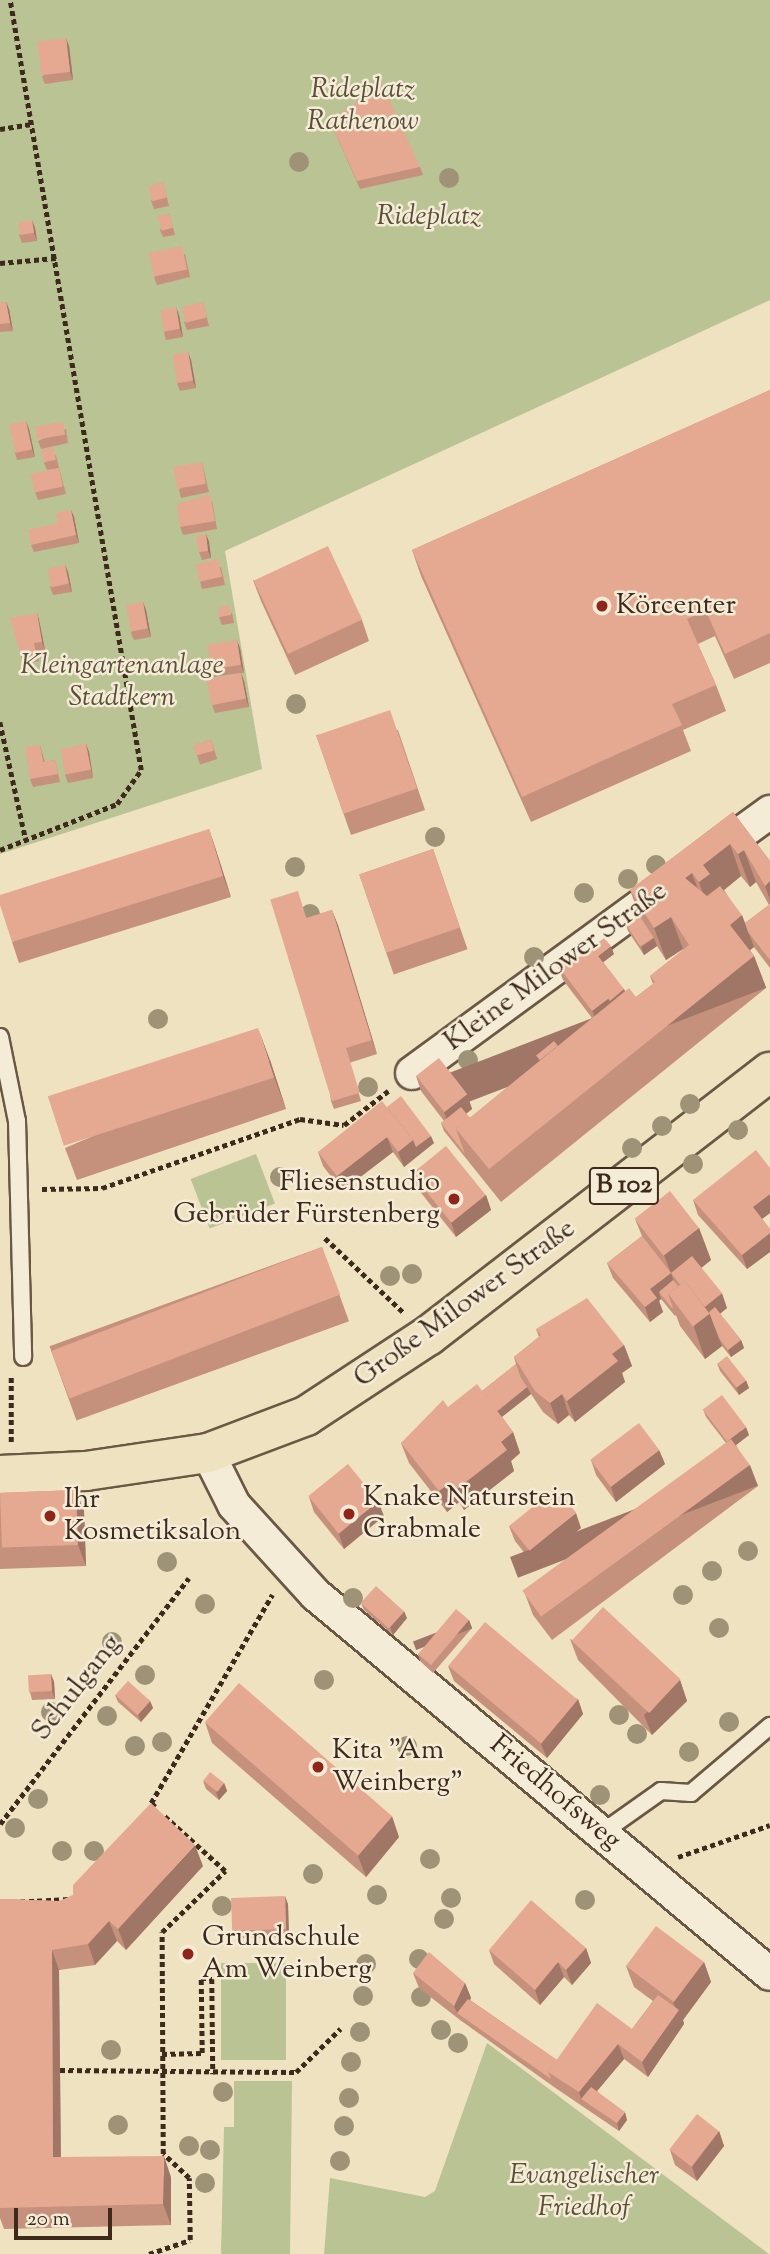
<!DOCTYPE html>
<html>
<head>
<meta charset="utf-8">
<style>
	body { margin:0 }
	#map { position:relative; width:770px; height:2254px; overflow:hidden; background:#efe2c1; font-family:"Sorts Mill Goudy",serif }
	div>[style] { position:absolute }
	.green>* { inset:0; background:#b9c393; transform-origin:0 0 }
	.path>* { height:4.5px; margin-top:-2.25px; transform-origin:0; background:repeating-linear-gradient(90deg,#3d2a1c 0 5px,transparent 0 8.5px) }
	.roads { filter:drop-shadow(2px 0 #6a5845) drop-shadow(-2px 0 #6a5845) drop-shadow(0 2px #6a5845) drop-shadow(0 -2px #6a5845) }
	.lane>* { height:16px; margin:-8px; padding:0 8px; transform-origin:8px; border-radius:8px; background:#f5ecd7 }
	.street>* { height:32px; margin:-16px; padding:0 16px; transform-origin:16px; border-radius:16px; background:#f5ecd7 }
	.primary>* { height:38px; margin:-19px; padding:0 19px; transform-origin:19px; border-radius:19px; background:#efe2c1 }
	.trees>* { width:20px; height:20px; margin:-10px; border-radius:50%; background:#9e9277 }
	.wall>* { inset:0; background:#c5917d; transform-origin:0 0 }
	.shaded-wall>* { inset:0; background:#a07666; transform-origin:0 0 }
	.building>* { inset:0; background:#e5a991; transform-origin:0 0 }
	.dots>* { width:19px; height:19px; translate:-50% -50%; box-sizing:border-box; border:4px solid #f5ecd7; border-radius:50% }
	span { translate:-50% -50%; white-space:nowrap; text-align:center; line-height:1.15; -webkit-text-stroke:5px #f5ecd7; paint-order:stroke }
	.shield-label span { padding:2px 5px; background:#f5ecd7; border:2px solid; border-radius:5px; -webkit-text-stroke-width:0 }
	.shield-label { font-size:26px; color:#3d2a1c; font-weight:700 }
	.park-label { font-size:28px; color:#5c503a; font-style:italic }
	.poi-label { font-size:28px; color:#3d2a1c }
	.left { translate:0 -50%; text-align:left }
	.right { translate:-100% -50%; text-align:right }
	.street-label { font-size:28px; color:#3d2a1c }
	.scale { position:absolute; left:14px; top:2208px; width:98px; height:32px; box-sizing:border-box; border:4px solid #3d2a1c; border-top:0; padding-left:9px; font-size:21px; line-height:24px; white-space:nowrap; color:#3d2a1c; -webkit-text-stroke:5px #f5ecd7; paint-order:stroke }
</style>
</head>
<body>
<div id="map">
	<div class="green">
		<div style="clip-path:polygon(0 0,770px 0,770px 300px,225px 551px,262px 769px,0 854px)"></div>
		<div style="left:256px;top:1154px;width:53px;height:70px;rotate:69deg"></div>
		<div style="left:221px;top:1963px;width:65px;height:97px"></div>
		<div style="clip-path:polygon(487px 2043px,541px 2083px,769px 2254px,324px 2254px,330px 2178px,425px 2197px,435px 2191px)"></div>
		<div style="clip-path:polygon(234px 2081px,292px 2081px,290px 2254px,221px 2254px,224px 2127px,234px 2127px)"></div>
	</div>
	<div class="path">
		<div style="left:0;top:129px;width:32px;rotate:-9deg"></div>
		<div style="left:0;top:263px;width:56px;rotate:-5.1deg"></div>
		<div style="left:0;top:722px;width:121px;rotate:77.6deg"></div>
		<div style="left:0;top:850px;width:126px;rotate:-21.5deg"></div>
		<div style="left:117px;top:804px;width:42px;rotate:-54.8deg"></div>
		<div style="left:141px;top:770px;width:781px;rotate:-99.66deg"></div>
		<div style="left:42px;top:1189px;width:60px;rotate:-1deg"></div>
		<div style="left:102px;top:1188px;width:210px;rotate:-19.2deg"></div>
		<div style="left:300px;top:1119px;width:44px;rotate:7.8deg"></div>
		<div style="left:344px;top:1125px;width:56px;rotate:-37.7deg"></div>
		<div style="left:325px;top:1238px;width:108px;rotate:43.5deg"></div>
		<div style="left:11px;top:1442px;width:65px;rotate:-90deg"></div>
		<div style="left:155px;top:1807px;width:6px;rotate:-135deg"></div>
		<div style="left:151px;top:1803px;width:241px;rotate:-59.8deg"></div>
		<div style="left:0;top:1824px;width:310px;rotate:-52.5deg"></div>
		<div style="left:678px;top:1857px;width:97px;rotate:-19.2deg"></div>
		<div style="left:12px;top:1902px;width:57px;rotate:-3deg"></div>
		<div style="left:162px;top:2054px;width:40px;rotate:-1.4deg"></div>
		<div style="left:202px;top:2053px;width:74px;rotate:-90.8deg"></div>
		<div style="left:201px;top:1979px;width:11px"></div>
		<div style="left:212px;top:1979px;width:95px;rotate:89.4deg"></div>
		<div style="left:60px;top:2070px;width:236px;rotate:0.5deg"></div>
		<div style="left:296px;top:2072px;width:62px;rotate:-44.3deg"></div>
		<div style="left:149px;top:2254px;width:43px;rotate:-18.9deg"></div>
		<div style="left:190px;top:2240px;width:62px;rotate:-90.9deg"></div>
		<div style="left:189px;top:2178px;width:35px;rotate:-137deg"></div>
		<div style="left:163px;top:2154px;width:222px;rotate:-90.3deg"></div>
		<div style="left:162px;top:1932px;width:88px;rotate:-44.1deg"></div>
		<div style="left:225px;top:1871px;width:82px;rotate:-138deg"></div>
	</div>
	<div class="roads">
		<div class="lane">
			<div style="left:0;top:1037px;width:86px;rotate:78.6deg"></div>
			<div style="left:17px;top:1121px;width:236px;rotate:88.5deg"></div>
			<div style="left:603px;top:1832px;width:71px;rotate:-35.3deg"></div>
			<div style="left:661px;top:1791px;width:30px;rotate:4deg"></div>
			<div style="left:691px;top:1793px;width:104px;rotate:-40.3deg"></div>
		</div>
		<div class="street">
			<div style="left:712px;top:854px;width:72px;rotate:-35.9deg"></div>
			<div style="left:412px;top:1073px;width:320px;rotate:-36.2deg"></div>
			<div style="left:208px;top:1453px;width:58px;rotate:63.4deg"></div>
			<div style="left:234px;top:1505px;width:122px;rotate:47.7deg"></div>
			<div style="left:316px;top:1595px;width:591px;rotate:39.86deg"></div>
		</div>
		<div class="primary">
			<div style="left:0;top:1475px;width:86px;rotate:-2.7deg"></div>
			<div style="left:86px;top:1471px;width:123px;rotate:-8.4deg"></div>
			<div style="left:208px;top:1453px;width:105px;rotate:-20.7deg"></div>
			<div style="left:306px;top:1416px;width:146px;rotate:-33.3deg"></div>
			<div style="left:428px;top:1336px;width:432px;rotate:-37.7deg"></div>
		</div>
	</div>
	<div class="trees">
		<div style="left:299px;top:162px"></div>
		<div style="left:449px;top:178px"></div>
		<div style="left:296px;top:704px"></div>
		<div style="left:435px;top:837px"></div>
		<div style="left:656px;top:865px"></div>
		<div style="left:295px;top:867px"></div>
		<div style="left:628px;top:879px"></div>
		<div style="left:584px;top:893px"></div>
		<div style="left:310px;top:914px"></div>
		<div style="left:534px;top:957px"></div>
		<div style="left:158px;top:1019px"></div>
		<div style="left:468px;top:1060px"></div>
		<div style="left:368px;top:1087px"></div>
		<div style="left:690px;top:1104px"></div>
		<div style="left:662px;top:1126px"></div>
		<div style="left:738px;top:1130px"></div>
		<div style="left:632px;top:1148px"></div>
		<div style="left:693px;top:1164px"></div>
		<div style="left:280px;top:1177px"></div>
		<div style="left:412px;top:1274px"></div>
		<div style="left:390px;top:1276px"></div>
		<div style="left:748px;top:1551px"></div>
		<div style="left:167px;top:1562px"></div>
		<div style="left:712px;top:1571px"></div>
		<div style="left:683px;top:1595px"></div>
		<div style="left:353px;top:1598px"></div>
		<div style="left:205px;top:1604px"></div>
		<div style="left:719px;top:1628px"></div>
		<div style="left:112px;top:1642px"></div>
		<div style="left:145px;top:1675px"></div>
		<div style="left:324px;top:1680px"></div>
		<div style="left:51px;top:1712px"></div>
		<div style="left:619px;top:1715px"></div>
		<div style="left:107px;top:1716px"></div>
		<div style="left:729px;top:1722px"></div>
		<div style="left:637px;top:1734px"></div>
		<div style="left:162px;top:1742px"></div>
		<div style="left:135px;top:1746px"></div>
		<div style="left:407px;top:1746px"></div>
		<div style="left:689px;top:1752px"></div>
		<div style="left:600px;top:1795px"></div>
		<div style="left:38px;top:1799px"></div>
		<div style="left:15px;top:1828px"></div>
		<div style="left:62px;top:1851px"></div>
		<div style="left:94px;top:1851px"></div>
		<div style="left:430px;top:1859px"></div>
		<div style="left:313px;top:1874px"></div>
		<div style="left:377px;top:1895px"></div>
		<div style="left:451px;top:1898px"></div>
		<div style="left:585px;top:1900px"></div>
		<div style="left:222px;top:1906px"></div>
		<div style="left:444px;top:1919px"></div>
		<div style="left:419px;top:1959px"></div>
		<div style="left:366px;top:1964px"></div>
		<div style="left:363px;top:1996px"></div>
		<div style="left:421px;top:1997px"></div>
		<div style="left:441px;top:2030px"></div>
		<div style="left:360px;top:2032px"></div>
		<div style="left:458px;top:2043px"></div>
		<div style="left:111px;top:2050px"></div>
		<div style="left:351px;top:2062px"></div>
		<div style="left:223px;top:2092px"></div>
		<div style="left:349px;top:2098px"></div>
		<div style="left:118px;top:2125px"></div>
		<div style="left:344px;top:2126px"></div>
		<div style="left:189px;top:2146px"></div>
		<div style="left:210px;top:2150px"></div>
		<div style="left:340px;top:2161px"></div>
		<div style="left:205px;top:2183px"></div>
	</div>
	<div class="wall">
		<div style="clip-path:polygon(69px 46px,73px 80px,45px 84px,42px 77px)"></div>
		<div style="clip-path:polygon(330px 121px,420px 167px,423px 175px,360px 189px)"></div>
		<div style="clip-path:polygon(163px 182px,169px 206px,154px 209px,151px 201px)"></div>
		<div style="clip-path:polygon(169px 213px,175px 235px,163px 237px,160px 230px)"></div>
		<div style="clip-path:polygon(32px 220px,35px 228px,37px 241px,22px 243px,19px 235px)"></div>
		<div style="clip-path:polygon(185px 254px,190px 277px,157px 285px,154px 277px)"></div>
		<div style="clip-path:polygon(6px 302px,9px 309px,13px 331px,0 332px,0 303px)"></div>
		<div style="clip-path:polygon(203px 302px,209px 326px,187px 330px,184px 322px)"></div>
		<div style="clip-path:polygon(179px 315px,183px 337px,166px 340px,164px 332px)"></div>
		<div style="clip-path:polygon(191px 360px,196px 388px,180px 391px,177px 383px)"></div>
		<div style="clip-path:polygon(770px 390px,770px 663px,734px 679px,715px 636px,698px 644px,716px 685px,726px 711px,683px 730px,691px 751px,531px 822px,421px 576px,412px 550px)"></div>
		<div style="clip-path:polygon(26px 421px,29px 429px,35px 457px,17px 460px,15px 453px)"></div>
		<div style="clip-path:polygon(66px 429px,68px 443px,41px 449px,38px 441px)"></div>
		<div style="clip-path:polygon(56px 455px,59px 468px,47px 470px,44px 463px)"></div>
		<div style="clip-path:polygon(202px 462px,209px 492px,181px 498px,179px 490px)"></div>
		<div style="clip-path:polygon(59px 468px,66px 494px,38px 500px,35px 492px)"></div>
		<div style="clip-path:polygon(212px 501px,217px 529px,183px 535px,180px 527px)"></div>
		<div style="clip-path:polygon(71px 510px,74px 517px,79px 543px,34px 552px,31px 545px,58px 523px)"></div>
		<div style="clip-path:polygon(206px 534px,209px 542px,211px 558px,202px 560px,199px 552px)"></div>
		<div style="clip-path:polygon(65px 565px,68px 572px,72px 592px,53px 595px,50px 587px)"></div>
		<div style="clip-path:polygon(221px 567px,225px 585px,202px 589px,200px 581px)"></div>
		<div style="clip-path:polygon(253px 580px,362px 620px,369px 641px,295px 675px,261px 601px)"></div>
		<div style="clip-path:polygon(143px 602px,146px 610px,151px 637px,134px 640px,131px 633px)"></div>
		<div style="clip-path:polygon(37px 613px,39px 620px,45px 650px,37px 651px,39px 661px,24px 664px,21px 656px)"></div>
		<div style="clip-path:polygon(232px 613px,234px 623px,222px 625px,219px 617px)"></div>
		<div style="clip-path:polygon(240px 648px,244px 673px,241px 673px,244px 681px,249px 707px,215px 713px,212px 705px,240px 673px,214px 677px,211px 669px)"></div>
		<div style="clip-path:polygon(398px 730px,425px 810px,351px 835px,316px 735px)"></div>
		<div style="left:211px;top:740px;width:20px;height:18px;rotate:72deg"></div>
		<div style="clip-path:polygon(86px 744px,89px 752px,93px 778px,68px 783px,65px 775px)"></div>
		<div style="clip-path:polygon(40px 745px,45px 762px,55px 760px,60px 782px,33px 787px,30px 779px)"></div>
		<div style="clip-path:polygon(evenodd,733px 812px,770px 861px,770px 968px,754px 947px,750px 950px,754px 956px,766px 988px,501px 1202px,444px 1131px,441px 1123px,444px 1121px,421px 1091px,416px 1076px,467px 1094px,472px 1109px,466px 1114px,470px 1118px,539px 1061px,536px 1055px,558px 1046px,592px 1018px,563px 980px,557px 965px,578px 958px,614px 954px,603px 962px,625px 991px,636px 997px,653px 984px,650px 976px,683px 950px,683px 949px,666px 960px,657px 946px,644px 955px,628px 931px,625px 923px,639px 915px,630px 890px,733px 812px,741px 876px,750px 887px,756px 882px,769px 905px,745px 923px,724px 890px,741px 876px)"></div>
		<div style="clip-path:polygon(209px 829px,231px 897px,19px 963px,12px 942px)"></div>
		<div style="left:433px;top:849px;width:106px;height:78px;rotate:71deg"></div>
		<div style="clip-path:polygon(332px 910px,377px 1054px,349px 1063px,349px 1061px,361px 1101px,334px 1109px,331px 1101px,306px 918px)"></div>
		<div style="clip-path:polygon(270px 1060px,286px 1109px,77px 1180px,65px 1148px)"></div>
		<div style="clip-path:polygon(387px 1107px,434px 1143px,404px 1167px,393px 1152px,342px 1191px,323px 1166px,318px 1152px)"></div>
		<div style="clip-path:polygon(770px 1168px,770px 1213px,762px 1219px,770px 1229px,770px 1252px,747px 1269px,698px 1215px,693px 1200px)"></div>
		<div style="clip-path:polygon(412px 1174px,486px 1195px,491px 1210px,456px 1237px,418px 1189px)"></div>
		<div style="clip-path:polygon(635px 1219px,699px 1228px,711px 1260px,701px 1268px,727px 1308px,720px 1314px,741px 1340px,744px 1348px,731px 1357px,722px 1346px,705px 1359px,680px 1326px,676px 1315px,675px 1316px,661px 1299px,659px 1301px,663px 1312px,650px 1322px,613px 1278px,607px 1263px,642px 1236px)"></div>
		<div style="left:322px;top:1247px;width:79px;height:290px;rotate:70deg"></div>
		<div style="clip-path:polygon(536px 1329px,624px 1345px,632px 1366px,622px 1373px,625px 1382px,575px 1422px,569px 1415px,558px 1424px,543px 1412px,531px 1394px,502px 1417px,513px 1432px,520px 1453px,511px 1461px,514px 1471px,464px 1510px,459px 1502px,447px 1512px,409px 1463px,401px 1443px,482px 1391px,516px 1364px,514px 1357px,539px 1337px)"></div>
		<div style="clip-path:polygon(717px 1363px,749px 1388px,739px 1395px,720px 1371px)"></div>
		<div style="clip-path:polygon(703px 1409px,749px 1435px,736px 1445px,758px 1486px,552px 1640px,533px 1615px,525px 1594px,726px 1443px,706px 1417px)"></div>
		<div style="clip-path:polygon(659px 1450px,665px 1464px,616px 1502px,596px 1475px,591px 1460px)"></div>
		<div style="clip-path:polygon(76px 1490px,84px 1511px,86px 1566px,0 1569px,0 1493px)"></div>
		<div style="clip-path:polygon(309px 1497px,384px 1516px,344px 1549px,314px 1512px)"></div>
		<div style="clip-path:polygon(509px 1526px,581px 1528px,534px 1565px,515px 1541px)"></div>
		<div style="clip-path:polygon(361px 1603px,407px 1618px,393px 1635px,364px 1610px)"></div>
		<div style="clip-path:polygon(469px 1620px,472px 1628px,433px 1673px,420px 1661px,418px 1654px)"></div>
		<div style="clip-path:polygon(570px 1639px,680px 1680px,687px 1701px,652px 1735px,578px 1660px)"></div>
		<div style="clip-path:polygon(448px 1666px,578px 1699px,583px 1714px,547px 1758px,454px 1681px)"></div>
		<div style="clip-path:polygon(51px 1674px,54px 1682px,55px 1699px,32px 1700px,30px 1692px)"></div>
		<div style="clip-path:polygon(115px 1695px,150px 1701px,153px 1708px,141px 1722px,118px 1702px)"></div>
		<div style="clip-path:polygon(205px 1722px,399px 1837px,366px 1877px,212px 1743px)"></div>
		<div style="clip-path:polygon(203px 1781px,224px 1783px,227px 1791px,219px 1800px,206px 1789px)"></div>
		<div style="clip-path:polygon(203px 1866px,126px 1950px,117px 1941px,95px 1965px,59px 1970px,61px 2157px,171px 2177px,171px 2225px,4px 2229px,0 2218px,0 1899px,59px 1901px)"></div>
		<div style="clip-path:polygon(288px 1904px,289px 1937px,235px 1938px,232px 1930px)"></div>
		<div style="clip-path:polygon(586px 1948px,591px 1963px,572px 1985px,564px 1977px,540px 2005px,494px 1964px,489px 1950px)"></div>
		<div style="clip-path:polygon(704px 1962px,711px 1982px,683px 2020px,684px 2024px,648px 2077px,624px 2059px,597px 2091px,627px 2120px,619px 2131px,554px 2087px,460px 2020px,419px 1988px,413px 1973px,465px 1983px,471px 1998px,470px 2000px,557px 2060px,632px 2029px,653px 2001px,634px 1987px,626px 1966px)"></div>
		<div style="clip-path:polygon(719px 2131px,724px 2146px,697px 2181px,675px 2165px,670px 2150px)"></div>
	</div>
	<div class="shaded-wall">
		<div style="clip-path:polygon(66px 38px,69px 46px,73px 80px,70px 72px)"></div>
		<div style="clip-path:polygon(32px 220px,35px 228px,37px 241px,34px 233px)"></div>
		<div style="clip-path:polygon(6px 302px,9px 309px,13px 331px,10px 323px)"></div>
		<div style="clip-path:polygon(176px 307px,179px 315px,183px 337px,180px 329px)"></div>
		<div style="clip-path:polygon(188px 352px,191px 360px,196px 388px,193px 381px)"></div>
		<div style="clip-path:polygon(26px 421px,29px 429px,35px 457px,32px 449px)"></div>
		<div style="clip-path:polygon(71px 510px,74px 517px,79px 543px,76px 535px)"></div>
		<div style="clip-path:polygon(206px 534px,209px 542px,211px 558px,208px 551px)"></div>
		<div style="clip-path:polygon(65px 565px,68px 572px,72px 592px,69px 584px)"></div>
		<div style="clip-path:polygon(143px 602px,146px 610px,151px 637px,148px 629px)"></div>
		<div style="clip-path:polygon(37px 613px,39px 620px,45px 650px,42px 642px)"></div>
		<div style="clip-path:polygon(237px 640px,240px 648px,244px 673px,241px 665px)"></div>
		<div style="clip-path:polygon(241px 673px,244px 681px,249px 707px,246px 699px)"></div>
		<div style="clip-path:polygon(86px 744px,89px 752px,93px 778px,91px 770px)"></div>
		<div style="clip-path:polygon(209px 829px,216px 850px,231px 897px,223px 876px)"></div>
		<div style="clip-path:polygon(730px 844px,741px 876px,718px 895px,710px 915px,699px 882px,703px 865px)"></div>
		<div style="clip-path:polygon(744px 850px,756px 882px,750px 887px,738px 854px)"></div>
		<div style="clip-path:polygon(692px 873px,704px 906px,685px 878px)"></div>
		<div style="clip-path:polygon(770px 881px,770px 900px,765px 886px)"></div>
		<div style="clip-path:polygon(332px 910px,338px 925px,377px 1054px,372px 1040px)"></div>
		<div style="clip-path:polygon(742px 915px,754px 947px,741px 957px,730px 925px)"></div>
		<div style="clip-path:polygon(671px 917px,683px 949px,666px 960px,654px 928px)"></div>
		<div style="clip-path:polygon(654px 938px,657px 946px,644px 955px,641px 947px)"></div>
		<div style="clip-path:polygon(611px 946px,614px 954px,601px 964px,598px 956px)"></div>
		<div style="left:754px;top:956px;width:34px;height:340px;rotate:69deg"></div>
		<div style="clip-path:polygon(624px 989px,627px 997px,595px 1018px,592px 1010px,609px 998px)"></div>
		<div style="clip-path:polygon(258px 1028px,270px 1060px,286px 1109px,274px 1077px)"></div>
		<div style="clip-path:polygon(467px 1094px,472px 1109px,449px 1127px,444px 1112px)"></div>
		<div style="clip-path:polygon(431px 1136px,434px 1143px,404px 1167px,398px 1152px,413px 1140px)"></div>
		<div style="clip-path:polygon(387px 1137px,393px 1152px,342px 1191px,337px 1176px)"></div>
		<div style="clip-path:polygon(770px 1194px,770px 1213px,758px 1222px,753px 1207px)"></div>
		<div style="clip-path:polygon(486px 1195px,491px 1210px,456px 1237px,451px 1222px)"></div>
		<div style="clip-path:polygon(699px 1228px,711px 1260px,680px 1285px,671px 1273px,664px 1255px)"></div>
		<div style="clip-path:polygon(770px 1233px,770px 1252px,747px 1269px,742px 1255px)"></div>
		<div style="clip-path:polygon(671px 1273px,676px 1288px,659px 1292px,661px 1299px,659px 1301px,663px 1312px,650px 1322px,645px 1307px,650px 1289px)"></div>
		<div style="clip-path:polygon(722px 1293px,727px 1308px,712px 1320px,722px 1346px,705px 1359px,694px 1327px,700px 1310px)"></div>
		<div style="clip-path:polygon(741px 1340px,744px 1348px,731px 1357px,728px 1350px)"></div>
		<div style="clip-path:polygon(624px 1345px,632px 1366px,622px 1373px,625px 1382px,575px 1422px,567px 1401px,612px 1354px)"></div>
		<div style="clip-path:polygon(746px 1380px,749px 1388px,739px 1395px,736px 1387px)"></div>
		<div style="clip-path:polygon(527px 1387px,531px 1394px,499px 1419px,497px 1412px)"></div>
		<div style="clip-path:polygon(562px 1394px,569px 1415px,558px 1424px,550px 1403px)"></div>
		<div style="clip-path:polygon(746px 1427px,749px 1435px,731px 1449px,728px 1441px)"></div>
		<div style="clip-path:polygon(513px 1432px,520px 1453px,511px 1461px,514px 1471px,464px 1510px,457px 1489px,501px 1442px)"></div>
		<div style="clip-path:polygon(659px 1450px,665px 1464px,616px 1502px,611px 1487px)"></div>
		<div style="left:750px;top:1465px;width:22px;height:257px;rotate:69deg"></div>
		<div style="clip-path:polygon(451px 1482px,459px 1502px,447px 1512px,439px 1491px)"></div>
		<div style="clip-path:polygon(76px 1490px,84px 1511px,86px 1566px,78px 1545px)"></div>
		<div style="clip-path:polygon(378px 1501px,384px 1516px,344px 1549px,339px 1534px)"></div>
		<div style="clip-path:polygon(576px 1513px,581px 1528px,534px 1565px,529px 1550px)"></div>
		<div style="clip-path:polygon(404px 1611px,407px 1618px,393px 1635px,390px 1627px)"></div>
		<div style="left:469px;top:1620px;width:9px;height:60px;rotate:69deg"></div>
		<div style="clip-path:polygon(51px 1674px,54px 1682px,55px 1699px,52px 1691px)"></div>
		<div style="clip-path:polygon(680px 1680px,687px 1701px,652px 1735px,644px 1715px)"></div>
		<div style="clip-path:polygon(578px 1699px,583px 1714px,547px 1758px,541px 1744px)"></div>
		<div style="clip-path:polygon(150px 1701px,153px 1708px,141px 1722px,138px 1715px)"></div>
		<div style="clip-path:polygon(224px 1783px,227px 1791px,219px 1800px,216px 1792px)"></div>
		<div style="clip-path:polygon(392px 1816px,399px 1837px,366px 1877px,358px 1856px)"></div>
		<div style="clip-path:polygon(195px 1845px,203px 1866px,126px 1950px,118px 1929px)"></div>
		<div style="clip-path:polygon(285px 1896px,288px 1904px,289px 1937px,286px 1929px)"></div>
		<div style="clip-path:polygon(109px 1921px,117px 1941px,95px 1965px,88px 1944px)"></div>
		<div style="clip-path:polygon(586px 1948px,591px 1963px,572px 1985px,566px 1970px)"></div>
		<div style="clip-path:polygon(52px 1950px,59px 1970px,61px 2178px,53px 2157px)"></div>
		<div style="clip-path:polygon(558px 1962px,564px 1977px,540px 2005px,535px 1990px)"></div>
		<div style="clip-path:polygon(704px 1962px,711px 1982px,683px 2020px,684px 2024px,648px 2077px,642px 2062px,677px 2012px,673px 2002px)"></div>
		<div style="clip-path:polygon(465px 1983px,471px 1998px,462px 2016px,457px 2013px,454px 2006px)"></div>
		<div style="clip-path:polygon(618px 2044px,624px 2059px,587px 2103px,581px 2099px,579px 2092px)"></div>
		<div style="clip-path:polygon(625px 2112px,627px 2120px,619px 2131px,617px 2123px)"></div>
		<div style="clip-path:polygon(719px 2131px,724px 2146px,697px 2181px,692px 2167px)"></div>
		<div style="clip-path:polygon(164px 2156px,171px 2177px,171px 2225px,163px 2204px)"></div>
	</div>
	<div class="building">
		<div style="left:66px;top:38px;width:34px;height:29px;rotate:83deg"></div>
		<div style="clip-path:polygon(382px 84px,420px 167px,357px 181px,330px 121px)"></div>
		<div style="left:163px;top:182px;width:16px;height:15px;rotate:76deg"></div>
		<div style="left:169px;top:213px;width:15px;height:12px;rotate:74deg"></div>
		<div style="left:32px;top:220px;width:13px;height:14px;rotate:81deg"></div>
		<div style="left:182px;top:246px;width:24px;height:34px;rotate:78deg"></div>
		<div style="clip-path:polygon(6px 302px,10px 323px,0 324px,0 303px)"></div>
		<div style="left:203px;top:302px;width:16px;height:22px;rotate:76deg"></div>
		<div style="left:176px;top:307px;width:22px;height:16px;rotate:80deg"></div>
		<div style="left:188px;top:352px;width:29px;height:16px;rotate:80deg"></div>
		<div style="clip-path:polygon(770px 390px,770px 633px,725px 654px,706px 611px,687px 619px,716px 685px,672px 704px,682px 725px,522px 797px,412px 550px)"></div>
		<div style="left:26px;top:421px;width:29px;height:17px;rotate:78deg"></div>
		<div style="left:63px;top:422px;width:13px;height:28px;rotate:81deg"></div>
		<div style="left:53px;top:447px;width:13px;height:12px;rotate:77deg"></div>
		<div style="left:202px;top:462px;width:22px;height:29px;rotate:80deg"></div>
		<div style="left:59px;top:468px;width:19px;height:29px;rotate:78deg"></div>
		<div style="clip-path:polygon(210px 494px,215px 521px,180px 527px,177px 504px)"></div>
		<div style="clip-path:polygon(71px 510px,76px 535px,31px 545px,28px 530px,58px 523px,56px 513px)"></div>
		<div style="clip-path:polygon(206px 534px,208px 551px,199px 552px,196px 536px)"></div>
		<div style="left:328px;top:546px;width:81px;height:82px;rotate:65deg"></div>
		<div style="left:218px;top:559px;width:18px;height:23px;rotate:77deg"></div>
		<div style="left:65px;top:565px;width:19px;height:18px;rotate:78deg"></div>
		<div style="left:143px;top:602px;width:27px;height:17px;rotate:80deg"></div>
		<div style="clip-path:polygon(229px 605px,231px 615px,219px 617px,218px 608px)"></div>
		<div style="clip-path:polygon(37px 613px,42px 642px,34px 643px,36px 653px,21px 656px,10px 618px)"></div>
		<div style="left:237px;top:640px;width:25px;height:30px;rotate:81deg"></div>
		<div style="left:241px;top:673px;width:26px;height:35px;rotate:79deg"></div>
		<div style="left:390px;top:710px;width:83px;height:78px;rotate:71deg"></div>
		<div style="left:211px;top:740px;width:11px;height:18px;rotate:75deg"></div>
		<div style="left:86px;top:744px;width:26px;height:26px;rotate:79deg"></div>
		<div style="clip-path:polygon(40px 745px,43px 762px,55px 760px,58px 774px,30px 779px,25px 747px)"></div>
		<div style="clip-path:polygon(733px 812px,770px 861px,770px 881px,765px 886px,744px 850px,738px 854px,730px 844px,703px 865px,710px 874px,699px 882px,692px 873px,685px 878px,707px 896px,720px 886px,742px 915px,730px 925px,754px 956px,489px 1169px,456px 1129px,629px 988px,636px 997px,655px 982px,650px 976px,689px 945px,671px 917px,654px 928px,630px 890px)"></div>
		<div style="clip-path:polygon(209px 829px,223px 876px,12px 942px,0 905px,0 895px)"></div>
		<div style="left:433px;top:849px;width:83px;height:78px;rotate:71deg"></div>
		<div style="left:298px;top:891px;width:211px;height:29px;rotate:73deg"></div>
		<div style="clip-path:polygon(770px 904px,770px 960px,748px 932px,745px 923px)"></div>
		<div style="left:332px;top:910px;width:136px;height:28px;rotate:73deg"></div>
		<div style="left:639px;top:915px;width:27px;height:16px;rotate:57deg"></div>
		<div style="clip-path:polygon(604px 938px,611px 946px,598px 956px,624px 989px,610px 1001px,578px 958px)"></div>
		<div style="left:574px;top:952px;width:58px;height:21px;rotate:53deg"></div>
		<div style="left:258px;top:1028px;width:52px;height:221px;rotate:72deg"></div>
		<div style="left:554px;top:1041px;width:6px;height:23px;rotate:51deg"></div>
		<div style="left:439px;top:1058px;width:46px;height:29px;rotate:52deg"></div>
		<div style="clip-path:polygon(401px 1096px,431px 1136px,416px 1147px,413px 1140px,387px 1107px)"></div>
		<div style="clip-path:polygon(382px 1101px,413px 1140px,398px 1152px,387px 1137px,337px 1176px,318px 1152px)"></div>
		<div style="clip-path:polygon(461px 1107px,470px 1118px,456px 1129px,465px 1154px,441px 1123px)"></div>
		<div style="left:446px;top:1146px;width:63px;height:44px;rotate:51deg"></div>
		<div style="clip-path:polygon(756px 1150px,770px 1168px,770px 1194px,753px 1207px,770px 1229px,770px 1233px,742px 1255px,693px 1200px)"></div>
		<div style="left:670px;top:1191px;width:47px;height:45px;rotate:52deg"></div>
		<div style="clip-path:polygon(642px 1236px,671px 1273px,692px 1256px,722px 1293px,705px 1307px,685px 1281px,680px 1285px,671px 1273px,650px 1289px,657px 1298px,645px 1307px,607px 1263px)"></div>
		<div style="left:322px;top:1247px;width:51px;height:290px;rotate:69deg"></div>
		<div style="clip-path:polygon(673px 1280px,678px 1286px,668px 1294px,673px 1308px,672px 1308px,659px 1292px)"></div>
		<div style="left:685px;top:1281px;width:41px;height:21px;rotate:53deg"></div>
		<div style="clip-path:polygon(587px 1298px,624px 1345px,612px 1354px,618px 1361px,567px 1401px,562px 1394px,550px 1403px,535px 1391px,514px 1357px,541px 1335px,536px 1329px)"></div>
		<div style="clip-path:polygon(715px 1307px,741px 1340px,728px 1350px,719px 1338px,709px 1312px)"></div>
		<div style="left:727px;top:1356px;width:31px;height:12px;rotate:52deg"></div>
		<div style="clip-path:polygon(516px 1364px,521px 1378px,527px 1387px,497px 1411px,482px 1391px)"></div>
		<div style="clip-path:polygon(477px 1384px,513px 1432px,501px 1442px,507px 1450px,457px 1489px,451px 1482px,439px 1491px,401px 1443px,443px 1400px,448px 1407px)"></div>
		<div style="left:722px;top:1395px;width:40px;height:24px;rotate:53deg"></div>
		<div style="left:639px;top:1423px;width:34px;height:61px;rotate:53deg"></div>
		<div style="left:731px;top:1439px;width:32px;height:258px;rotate:54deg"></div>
		<div style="left:348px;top:1464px;width:48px;height:51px;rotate:51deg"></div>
		<div style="left:556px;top:1488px;width:32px;height:60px;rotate:51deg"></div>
		<div style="left:76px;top:1490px;width:55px;height:76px;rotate:88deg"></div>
		<div style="left:376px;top:1586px;width:38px;height:23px;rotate:42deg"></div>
		<div style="left:603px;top:1607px;width:106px;height:46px;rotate:43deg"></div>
		<div style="left:456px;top:1609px;width:17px;height:59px;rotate:40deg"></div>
		<div style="left:485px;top:1622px;width:121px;height:57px;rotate:40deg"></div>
		<div style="left:51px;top:1674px;width:17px;height:23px;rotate:87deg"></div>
		<div style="left:128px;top:1681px;width:30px;height:19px;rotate:42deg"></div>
		<div style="left:239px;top:1683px;width:203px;height:52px;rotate:41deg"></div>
		<div style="left:210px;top:1772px;width:18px;height:11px;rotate:38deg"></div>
		<div style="clip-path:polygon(151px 1803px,195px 1845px,118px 1929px,109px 1921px,88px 1944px,52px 1950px,53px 2157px,164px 2156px,163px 2204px,0 2208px,0 1899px,59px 1901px,73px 1895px,73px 1885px)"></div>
		<div style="left:285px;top:1896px;width:33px;height:54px;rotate:88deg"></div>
		<div style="clip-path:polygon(531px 1900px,586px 1948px,566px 1970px,558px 1962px,535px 1990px,489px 1950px)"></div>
		<div style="left:656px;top:1926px;width:60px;height:50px;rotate:37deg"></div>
		<div style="clip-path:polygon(429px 1952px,465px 1983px,454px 2006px,413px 1973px)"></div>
		<div style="clip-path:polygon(658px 1995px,679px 2010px,642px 2062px,618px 2044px,579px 2092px,548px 2072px,597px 2003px,632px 2029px)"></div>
		<div style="clip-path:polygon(468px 1999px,557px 2060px,548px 2072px,551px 2079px,457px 2013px)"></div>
		<div style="clip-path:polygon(591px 2087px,625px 2112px,617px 2123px,581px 2099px)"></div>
		<div style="left:697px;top:2114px;width:28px;height:45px;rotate:38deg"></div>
	</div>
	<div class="dots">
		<div style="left:602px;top:606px;background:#8f2418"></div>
		<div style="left:454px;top:1199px;background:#8f2418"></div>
		<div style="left:349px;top:1514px;background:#8f2418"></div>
		<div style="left:50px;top:1516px;background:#8f2418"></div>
		<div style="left:318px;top:1767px;background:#8f2418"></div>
		<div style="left:188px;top:1954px;background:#8f2418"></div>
	</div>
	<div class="shield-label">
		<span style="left:624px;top:1186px">B 102</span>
	</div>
	<div class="park-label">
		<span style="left:363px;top:106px">Rideplatz<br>Rathenow</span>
		<span style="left:429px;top:217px">Rideplatz</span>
		<span style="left:122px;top:682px">Kleingartenanlage<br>Stadtkern</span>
		<span style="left:584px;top:2192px">Evangelischer<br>Friedhof</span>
	</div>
	<div class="poi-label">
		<span class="left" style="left:616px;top:606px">Körcenter</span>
		<span class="right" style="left:440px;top:1199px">Fliesenstudio<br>Gebrüder Fürstenberg</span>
		<span class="left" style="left:363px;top:1514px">Knake Naturstein<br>Grabmale</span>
		<span class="left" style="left:64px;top:1516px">Ihr<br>Kosmetiksalon</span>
		<span class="left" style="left:332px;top:1767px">Kita "Am<br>Weinberg"</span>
		<span class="left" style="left:202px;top:1954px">Grundschule<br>Am Weinberg</span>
	</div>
	<div class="street-label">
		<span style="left:556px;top:967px;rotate:-36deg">Kleine Milower Straße</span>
		<span style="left:465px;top:1304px;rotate:-36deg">Große Milower Straße</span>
		<span style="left:77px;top:1688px;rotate:-52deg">Schulgang</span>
		<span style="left:555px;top:1793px;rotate:40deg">Friedhofsweg</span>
	</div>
	<div class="scale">20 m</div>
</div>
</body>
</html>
